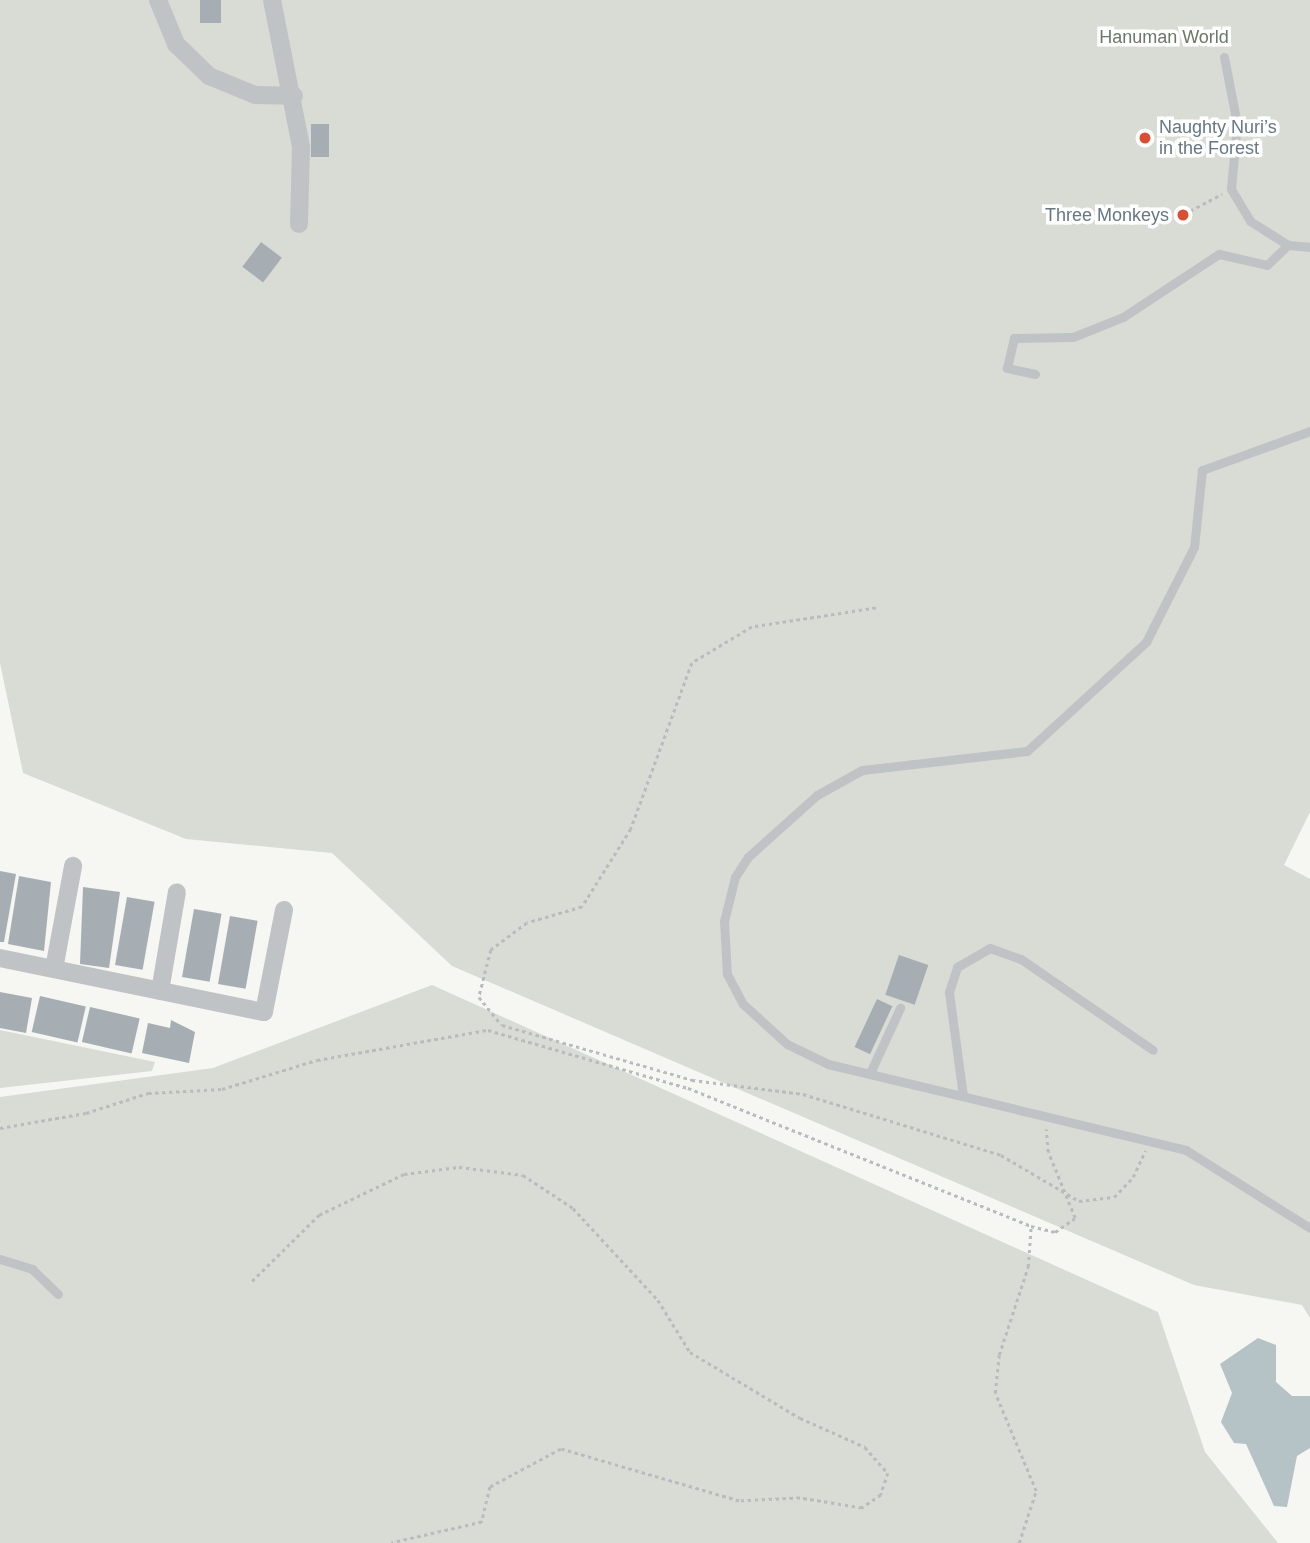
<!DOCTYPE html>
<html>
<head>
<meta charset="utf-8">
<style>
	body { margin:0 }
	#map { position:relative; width:1310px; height:1543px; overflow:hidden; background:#f6f6f3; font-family:Helvetica,sans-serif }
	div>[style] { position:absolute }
	.green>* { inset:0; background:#d8dcd4 }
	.water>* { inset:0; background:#b6c3c6 }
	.building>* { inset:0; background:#a7aeb3; transform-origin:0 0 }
	.path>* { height:2.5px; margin-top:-1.25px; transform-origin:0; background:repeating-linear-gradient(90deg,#b9bcbe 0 3.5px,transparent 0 7px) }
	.service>* { height:9px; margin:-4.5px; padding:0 4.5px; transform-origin:4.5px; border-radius:4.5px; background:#bfc3c6 }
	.minor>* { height:18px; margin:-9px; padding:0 9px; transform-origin:9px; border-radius:9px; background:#bfc3c6 }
	.dots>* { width:19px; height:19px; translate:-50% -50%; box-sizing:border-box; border:4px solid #fff; border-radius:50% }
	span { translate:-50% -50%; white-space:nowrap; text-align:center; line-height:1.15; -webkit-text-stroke:7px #fff; paint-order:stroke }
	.park-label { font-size:18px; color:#6a7965 }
	.poi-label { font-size:18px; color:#677782 }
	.left { translate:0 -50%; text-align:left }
	.right { translate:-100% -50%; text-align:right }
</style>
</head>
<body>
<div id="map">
	<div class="green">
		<div style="clip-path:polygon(0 0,1310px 0,1310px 812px,1284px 865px,1310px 879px,1310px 1318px,1302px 1305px,1194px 1285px,452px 966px,332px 853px,186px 839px,23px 773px,0 663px)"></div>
		<div style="clip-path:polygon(432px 985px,1158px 1312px,1205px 1452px,1278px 1543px,0 1543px,0 1097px,213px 1068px)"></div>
		<div style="clip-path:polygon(0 1030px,155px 1062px,152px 1071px,0 1088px)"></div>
	</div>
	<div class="water">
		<div style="clip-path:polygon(1258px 1338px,1276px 1345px,1276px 1382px,1292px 1396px,1310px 1396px,1310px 1448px,1297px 1456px,1287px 1507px,1274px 1506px,1246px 1444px,1234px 1443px,1221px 1422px,1232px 1393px,1220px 1364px)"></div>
	</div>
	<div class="building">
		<div style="left:200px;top:0;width:21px;height:23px"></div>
		<div style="left:311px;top:124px;width:18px;height:33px"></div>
		<div style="left:261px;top:242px;width:26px;height:31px;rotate:37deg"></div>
		<div style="clip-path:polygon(0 871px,16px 874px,4px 942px,0 942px)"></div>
		<div style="clip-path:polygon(19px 876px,51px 882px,44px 951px,8px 944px)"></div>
		<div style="clip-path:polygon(83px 887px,120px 892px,109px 968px,80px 964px)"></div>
		<div style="left:127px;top:897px;width:28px;height:69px;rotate:10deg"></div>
		<div style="left:194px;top:909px;width:28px;height:69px;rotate:10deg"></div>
		<div style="left:230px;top:916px;width:28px;height:69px;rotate:10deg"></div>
		<div style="left:899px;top:955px;width:31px;height:42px;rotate:19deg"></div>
		<div style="clip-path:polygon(0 992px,32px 998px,26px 1033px,0 1028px)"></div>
		<div style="left:40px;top:996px;width:47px;height:37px;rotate:13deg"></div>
		<div style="left:877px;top:999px;width:17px;height:53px;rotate:25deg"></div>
		<div style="left:90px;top:1007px;width:51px;height:36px;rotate:13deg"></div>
		<div style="clip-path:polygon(171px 1020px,195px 1032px,189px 1063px,142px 1053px,148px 1023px,170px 1028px)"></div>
	</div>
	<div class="path">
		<div style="left:1184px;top:214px;width:43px;rotate:-27.8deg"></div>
		<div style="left:876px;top:608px;width:125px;rotate:171.3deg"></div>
		<div style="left:752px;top:627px;width:70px;rotate:149deg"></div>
		<div style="left:692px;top:663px;width:177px;rotate:110.2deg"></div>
		<div style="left:631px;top:829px;width:92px;rotate:122.1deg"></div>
		<div style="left:582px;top:907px;width:57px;rotate:163.8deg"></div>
		<div style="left:527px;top:923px;width:45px;rotate:143.1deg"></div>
		<div style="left:491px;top:950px;width:49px;rotate:104.3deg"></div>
		<div style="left:479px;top:997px;width:36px;rotate:51deg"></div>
		<div style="left:502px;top:1025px;width:198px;rotate:16.1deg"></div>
		<div style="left:692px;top:1080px;width:112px;rotate:7.2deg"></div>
		<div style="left:803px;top:1094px;width:207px;rotate:17.1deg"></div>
		<div style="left:1001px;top:1155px;width:91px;rotate:30.5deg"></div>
		<div style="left:1079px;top:1201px;width:35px;rotate:-7deg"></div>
		<div style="left:1114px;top:1197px;width:28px;rotate:-46deg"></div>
		<div style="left:1133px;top:1177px;width:29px;rotate:-65deg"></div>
		<div style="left:0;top:1128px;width:87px;rotate:-9.9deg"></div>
		<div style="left:86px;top:1113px;width:65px;rotate:-17.9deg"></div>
		<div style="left:148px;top:1093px;width:74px;rotate:-3.1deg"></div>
		<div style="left:222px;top:1089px;width:99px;rotate:-17deg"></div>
		<div style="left:317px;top:1060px;width:174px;rotate:-10deg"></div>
		<div style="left:488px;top:1030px;width:208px;rotate:16.2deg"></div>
		<div style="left:688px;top:1088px;width:370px;rotate:21.9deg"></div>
		<div style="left:252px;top:1281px;width:94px;rotate:-44.6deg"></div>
		<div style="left:319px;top:1215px;width:94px;rotate:-25.8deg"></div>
		<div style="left:404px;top:1174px;width:55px;rotate:-7.3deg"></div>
		<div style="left:459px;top:1167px;width:64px;rotate:7.1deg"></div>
		<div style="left:523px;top:1175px;width:60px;rotate:33.4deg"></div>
		<div style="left:573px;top:1208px;width:125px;rotate:47.3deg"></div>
		<div style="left:658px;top:1300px;width:61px;rotate:58.4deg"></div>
		<div style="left:690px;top:1352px;width:128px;rotate:31deg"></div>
		<div style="left:800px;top:1418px;width:71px;rotate:24deg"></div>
		<div style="left:865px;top:1447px;width:35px;rotate:49deg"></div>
		<div style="left:888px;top:1473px;width:23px;rotate:108deg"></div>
		<div style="left:881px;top:1495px;width:23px;rotate:146deg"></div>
		<div style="left:862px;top:1508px;width:63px;rotate:-170.8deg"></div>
		<div style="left:800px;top:1498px;width:61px;rotate:177.2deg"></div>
		<div style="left:739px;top:1501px;width:185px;rotate:-163.7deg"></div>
		<div style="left:561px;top:1449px;width:81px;rotate:151.8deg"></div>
		<div style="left:490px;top:1487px;width:36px;rotate:103deg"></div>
		<div style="left:482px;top:1522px;width:93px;rotate:167deg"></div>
		<div style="left:1019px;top:1543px;width:55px;rotate:-71.9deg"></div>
		<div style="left:1036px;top:1491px;width:106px;rotate:-112.7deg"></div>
		<div style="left:995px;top:1393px;width:38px;rotate:-84deg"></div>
		<div style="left:999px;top:1355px;width:93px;rotate:-71.8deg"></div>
		<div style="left:1028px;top:1267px;width:41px;rotate:-85.8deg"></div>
		<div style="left:1031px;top:1226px;width:25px;rotate:14deg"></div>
		<div style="left:1055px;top:1232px;width:24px;rotate:-35deg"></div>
		<div style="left:1075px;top:1218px;width:71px;rotate:-112.2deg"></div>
		<div style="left:1048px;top:1152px;width:23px;rotate:-95deg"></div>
	</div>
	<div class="service">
		<div style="left:1224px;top:57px;width:68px;rotate:79deg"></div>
		<div style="left:1237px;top:124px;width:65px;rotate:95.3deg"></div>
		<div style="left:1231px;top:189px;width:37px;rotate:59deg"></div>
		<div style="left:1250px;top:221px;width:45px;rotate:32.3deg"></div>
		<div style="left:1288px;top:245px;width:22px;rotate:5deg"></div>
		<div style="left:1035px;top:374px;width:29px;rotate:-168deg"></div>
		<div style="left:1007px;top:368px;width:31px;rotate:-77deg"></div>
		<div style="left:1014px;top:338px;width:59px;rotate:-1deg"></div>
		<div style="left:1073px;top:337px;width:54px;rotate:-21.8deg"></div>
		<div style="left:1123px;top:317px;width:115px;rotate:-33.3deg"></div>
		<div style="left:1219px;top:254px;width:49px;rotate:12.9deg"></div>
		<div style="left:1267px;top:265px;width:29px;rotate:-44deg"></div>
		<div style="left:1310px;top:431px;width:115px;rotate:160.1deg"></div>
		<div style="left:1202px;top:470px;width:77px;rotate:95.9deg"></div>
		<div style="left:1194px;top:547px;width:106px;rotate:116.8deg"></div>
		<div style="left:1146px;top:642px;width:161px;rotate:137.5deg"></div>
		<div style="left:1027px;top:751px;width:166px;rotate:173.4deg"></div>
		<div style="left:862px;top:770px;width:51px;rotate:150.9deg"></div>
		<div style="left:817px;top:795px;width:93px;rotate:138.1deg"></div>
		<div style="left:748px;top:857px;width:24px;rotate:123deg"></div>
		<div style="left:735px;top:877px;width:45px;rotate:104deg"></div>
		<div style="left:724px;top:921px;width:53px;rotate:86.8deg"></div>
		<div style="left:727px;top:974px;width:34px;rotate:62deg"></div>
		<div style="left:743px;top:1004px;width:59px;rotate:42.3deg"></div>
		<div style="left:787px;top:1044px;width:46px;rotate:26deg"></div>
		<div style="left:828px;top:1064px;width:368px;rotate:13.5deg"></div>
		<div style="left:1186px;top:1150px;width:146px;rotate:32.2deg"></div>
		<div style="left:870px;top:1073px;width:72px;rotate:-65.2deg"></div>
		<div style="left:963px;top:1096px;width:105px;rotate:-97.7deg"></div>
		<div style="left:949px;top:992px;width:26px;rotate:-72deg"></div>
		<div style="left:957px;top:967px;width:38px;rotate:-30deg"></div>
		<div style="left:990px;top:948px;width:33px;rotate:20deg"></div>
		<div style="left:1021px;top:959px;width:160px;rotate:34.6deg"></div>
		<div style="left:0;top:1259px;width:34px;rotate:17deg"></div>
		<div style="left:32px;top:1269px;width:36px;rotate:44deg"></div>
	</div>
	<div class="minor">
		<div style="left:158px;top:0;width:48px;rotate:67.8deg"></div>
		<div style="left:176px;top:44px;width:46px;rotate:44.1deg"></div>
		<div style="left:209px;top:76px;width:50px;rotate:22.4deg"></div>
		<div style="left:255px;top:95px;width:39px;rotate:1deg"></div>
		<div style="left:272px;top:0;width:150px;rotate:78.8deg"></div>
		<div style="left:301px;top:147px;width:77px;rotate:91.5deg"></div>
		<div style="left:0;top:958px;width:269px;rotate:11.6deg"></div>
		<div style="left:264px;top:1012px;width:104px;rotate:-78.9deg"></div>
		<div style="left:54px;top:969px;width:105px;rotate:-79.5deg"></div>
		<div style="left:160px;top:991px;width:100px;rotate:-80.3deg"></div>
	</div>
	<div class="dots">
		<div style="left:1145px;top:138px;background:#d84f31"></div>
		<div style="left:1183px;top:215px;background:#d84f31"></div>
	</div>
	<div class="park-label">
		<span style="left:1164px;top:37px">Hanuman World</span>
	</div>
	<div class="poi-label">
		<span class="left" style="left:1159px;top:138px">Naughty Nuri’s<br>in the Forest</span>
		<span class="right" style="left:1169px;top:215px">Three Monkeys</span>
	</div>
</div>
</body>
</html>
